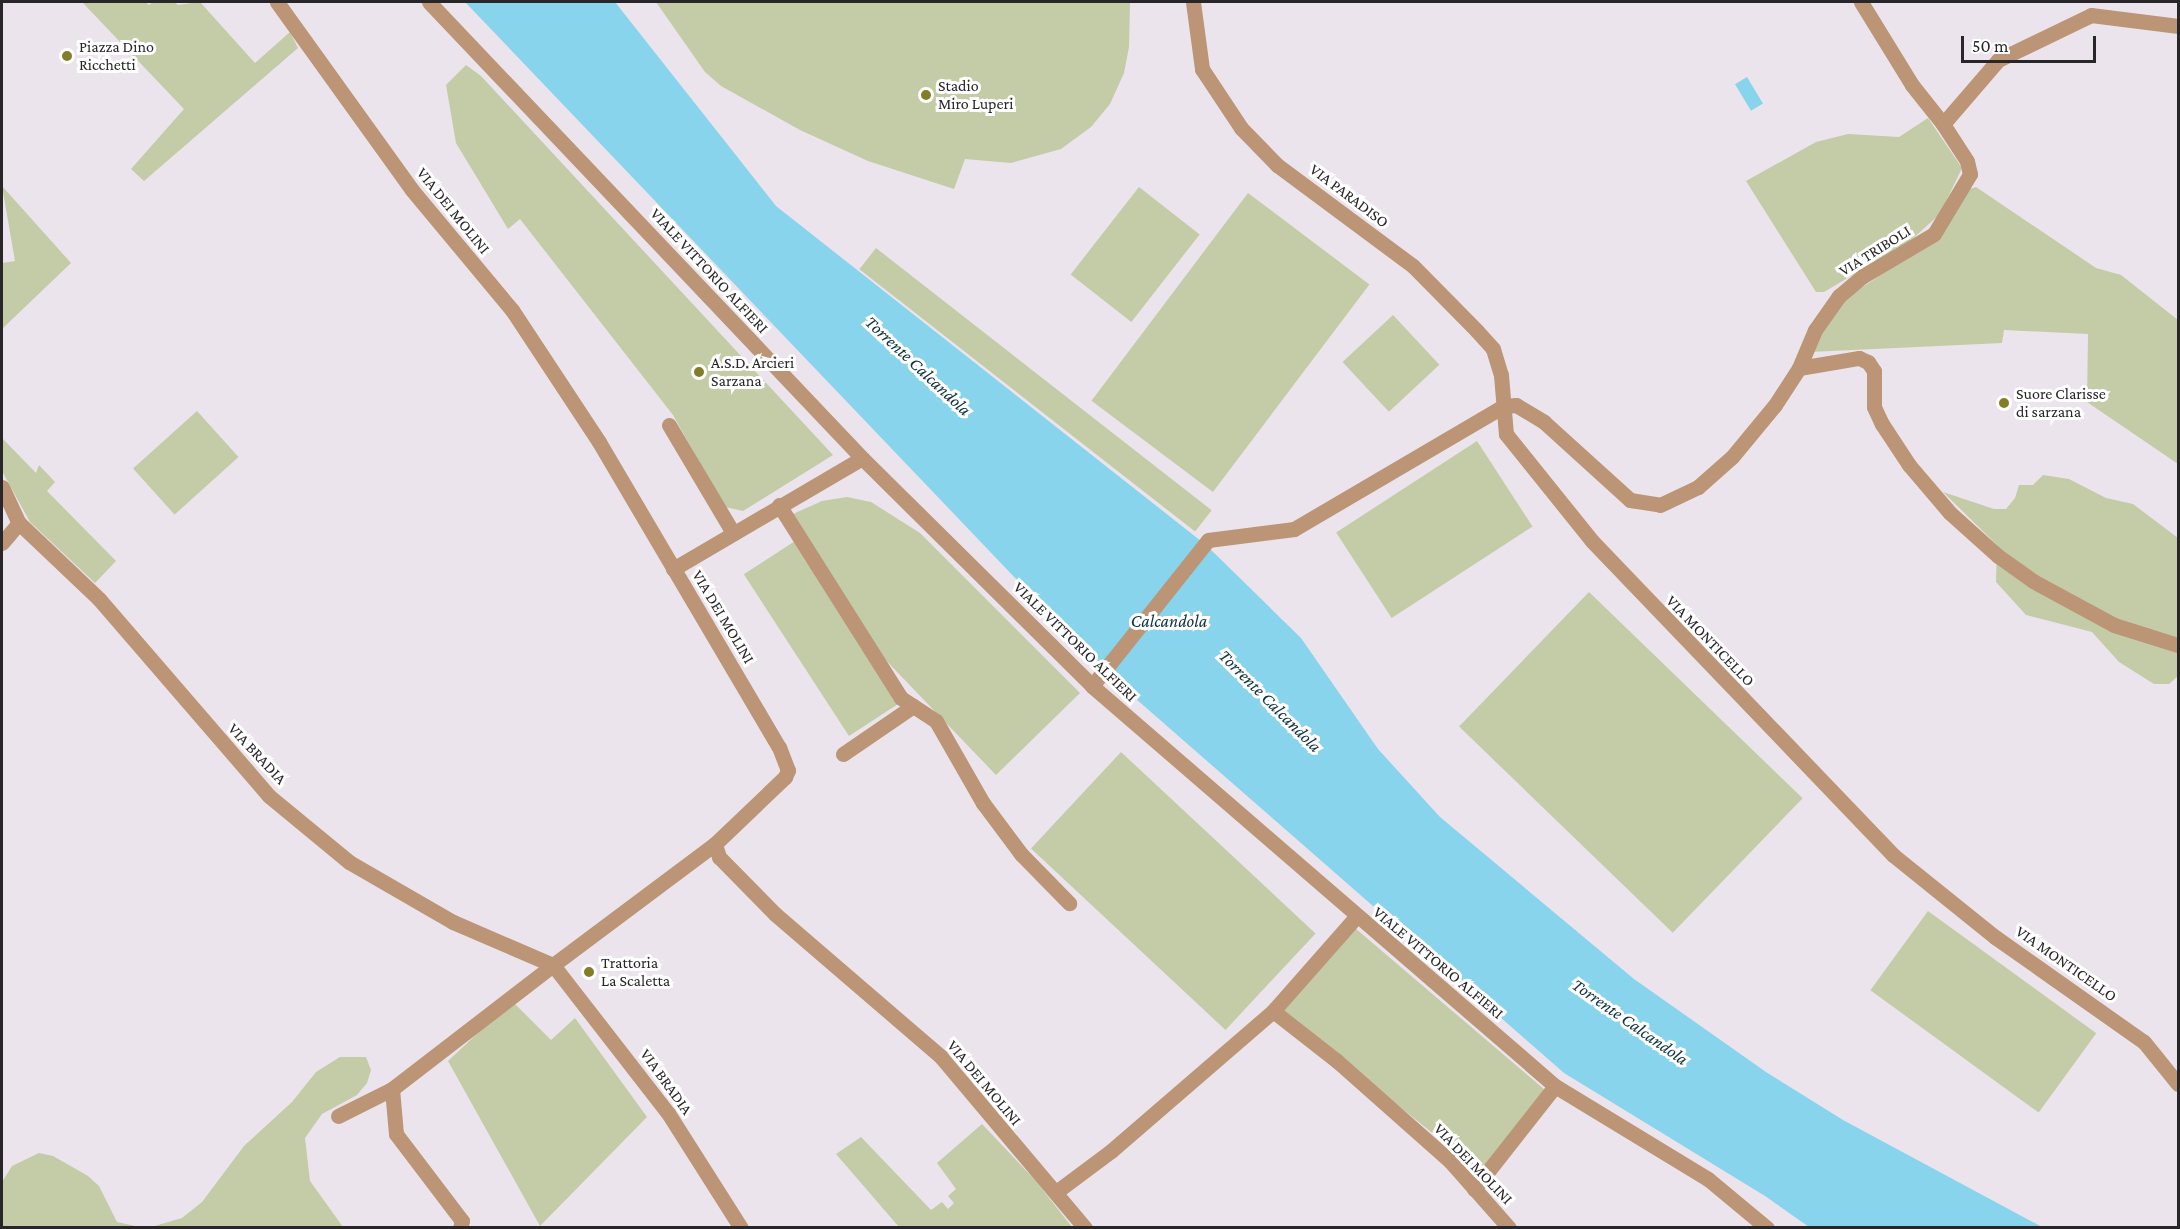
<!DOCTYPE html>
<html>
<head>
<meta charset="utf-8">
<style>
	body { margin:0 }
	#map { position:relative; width:2180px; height:1229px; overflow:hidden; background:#ece4ec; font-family:"Crimson Pro",serif }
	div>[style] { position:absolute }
	.green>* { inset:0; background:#c4cba7; transform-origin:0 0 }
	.water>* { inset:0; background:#89d4ed; transform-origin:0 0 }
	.minor>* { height:15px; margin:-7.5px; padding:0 7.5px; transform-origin:7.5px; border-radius:7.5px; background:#bb9575 }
	.dots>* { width:16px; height:16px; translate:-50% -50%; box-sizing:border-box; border:3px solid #fff; border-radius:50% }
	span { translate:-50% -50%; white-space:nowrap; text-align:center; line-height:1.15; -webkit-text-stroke:6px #fff; paint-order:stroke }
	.poi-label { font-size:16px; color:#292629 }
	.left { translate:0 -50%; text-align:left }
	.street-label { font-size:16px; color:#292629 }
	.water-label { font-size:18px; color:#0e323c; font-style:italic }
	.frame { position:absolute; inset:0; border:3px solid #292629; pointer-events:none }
	.scale { position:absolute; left:1961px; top:36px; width:135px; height:27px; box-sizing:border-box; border:3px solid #292629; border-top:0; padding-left:8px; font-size:18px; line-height:21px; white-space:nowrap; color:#292629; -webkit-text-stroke:4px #fff; paint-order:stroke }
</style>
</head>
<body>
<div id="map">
	<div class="green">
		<div style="clip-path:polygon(82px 2px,145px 2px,149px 5px,153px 2px,174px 2px,178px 5px,200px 2px,255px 63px,290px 32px,298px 48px,144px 181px,131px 169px,184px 109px)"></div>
		<div style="clip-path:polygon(656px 2px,1130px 2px,1129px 47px,1124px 73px,1110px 104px,1091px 127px,1061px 149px,1011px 163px,965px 159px,954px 189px,868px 161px,800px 130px,721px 86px,705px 72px)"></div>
		<div style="clip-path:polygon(466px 65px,481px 76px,833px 455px,743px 511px,725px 507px,673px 415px,520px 219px,508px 229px,456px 143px,446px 85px)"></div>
		<div style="clip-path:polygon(1928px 118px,1962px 168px,1940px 214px,1910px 241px,1824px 292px,1816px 292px,1746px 181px,1816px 142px,1848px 134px,1899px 137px)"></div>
		<div style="clip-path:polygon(2px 186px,71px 263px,2px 329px,2px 263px,15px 261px)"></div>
		<div style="left:1139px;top:187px;width:77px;height:111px;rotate:38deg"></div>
		<div style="clip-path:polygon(1976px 187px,2096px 268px,2121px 275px,2178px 320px,2178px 464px,2087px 402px,2088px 334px,2004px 330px,2002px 343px,1810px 352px,1835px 312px,1852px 294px,1937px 238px,1970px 189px)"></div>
		<div style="left:1248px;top:193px;width:152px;height:260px;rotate:37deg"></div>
		<div style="left:876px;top:248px;width:426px;height:27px;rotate:38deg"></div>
		<div style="left:1393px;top:315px;width:68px;height:69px;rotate:47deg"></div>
		<div style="left:197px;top:411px;width:62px;height:86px;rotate:48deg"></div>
		<div style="clip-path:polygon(2px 438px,36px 473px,39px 465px,55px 482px,47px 491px,116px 561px,95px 583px,30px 522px,2px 471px)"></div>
		<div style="left:1477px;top:441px;width:102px;height:168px;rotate:57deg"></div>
		<div style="clip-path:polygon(2043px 475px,2069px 479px,2106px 498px,2133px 504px,2178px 538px,2178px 676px,2169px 684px,2154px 684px,2119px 662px,2092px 632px,2026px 615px,1996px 582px,1997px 545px,1943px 492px,1994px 509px,2006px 509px,2015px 498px,2019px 485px,2033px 485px)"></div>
		<div style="clip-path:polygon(847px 497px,871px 502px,920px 533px,1080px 693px,996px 775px,876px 650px,793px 514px,822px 501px)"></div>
		<div style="left:795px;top:541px;width:193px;height:61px;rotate:57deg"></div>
		<div style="left:1589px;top:592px;width:297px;height:187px;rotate:44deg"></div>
		<div style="left:1121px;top:752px;width:266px;height:132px;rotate:43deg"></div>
		<div style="left:1928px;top:911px;width:208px;height:98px;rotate:36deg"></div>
		<div style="clip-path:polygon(1355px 928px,1545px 1090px,1475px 1178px,1456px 1152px,1282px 1012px)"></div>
		<div style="clip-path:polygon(512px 1001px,551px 1040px,575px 1018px,647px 1117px,540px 1226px,448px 1061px)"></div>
		<div style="clip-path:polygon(340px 1057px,366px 1057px,371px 1070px,367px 1083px,357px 1095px,322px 1114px,305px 1138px,310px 1181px,343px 1227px,151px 1227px,182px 1218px,202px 1202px,244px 1146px,292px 1102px,316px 1072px)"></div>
		<div style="clip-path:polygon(982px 1124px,1035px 1180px,1072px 1227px,899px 1227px,836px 1154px,861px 1137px,931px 1210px,942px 1202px,948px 1209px,954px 1203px,948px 1196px,956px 1189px,937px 1163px)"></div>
		<div style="clip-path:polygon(39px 1153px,53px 1156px,88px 1176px,99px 1186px,117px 1222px,140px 1227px,2px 1227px,2px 1182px,12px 1166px)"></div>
	</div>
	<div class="water">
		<div style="clip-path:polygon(465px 2px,615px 2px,776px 206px,1206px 545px,1301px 638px,1378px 749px,1440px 817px,1634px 979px,1766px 1072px,1843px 1120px,2042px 1227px,1809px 1227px,1765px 1196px,1564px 1073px,1104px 671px)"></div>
		<div style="left:1747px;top:77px;width:31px;height:14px;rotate:59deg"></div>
	</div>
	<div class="minor">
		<div style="left:277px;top:2px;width:231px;rotate:54.3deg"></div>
		<div style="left:412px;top:190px;width:156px;rotate:50.2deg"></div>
		<div style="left:512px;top:310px;width:158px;rotate:56.6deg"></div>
		<div style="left:599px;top:442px;width:354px;rotate:59.5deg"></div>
		<div style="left:779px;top:747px;width:25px;rotate:69deg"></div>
		<div style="left:788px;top:770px;width:8px;rotate:113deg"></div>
		<div style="left:785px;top:777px;width:97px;rotate:136.3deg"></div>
		<div style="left:715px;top:844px;width:14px;rotate:73deg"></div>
		<div style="left:719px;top:857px;width:80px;rotate:45.5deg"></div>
		<div style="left:775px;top:914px;width:219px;rotate:40.7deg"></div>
		<div style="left:941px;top:1057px;width:224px;rotate:49.9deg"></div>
		<div style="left:429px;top:2px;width:629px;rotate:46.48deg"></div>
		<div style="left:862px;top:458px;width:324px;rotate:44.7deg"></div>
		<div style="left:1092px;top:686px;width:612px;rotate:40.82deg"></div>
		<div style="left:1555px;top:1086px;width:179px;rotate:31.3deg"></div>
		<div style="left:1708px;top:1179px;width:77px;rotate:39.7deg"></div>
		<div style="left:1193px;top:2px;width:68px;rotate:82.3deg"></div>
		<div style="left:1202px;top:69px;width:71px;rotate:56.5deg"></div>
		<div style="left:1241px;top:128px;width:52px;rotate:45.8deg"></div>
		<div style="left:1277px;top:165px;width:169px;rotate:36.6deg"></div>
		<div style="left:1413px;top:266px;width:91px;rotate:45.4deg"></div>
		<div style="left:1477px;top:331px;width:24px;rotate:48deg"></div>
		<div style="left:1493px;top:349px;width:27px;rotate:73deg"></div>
		<div style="left:1501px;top:375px;width:59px;rotate:85.2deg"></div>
		<div style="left:1506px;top:434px;width:137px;rotate:51.2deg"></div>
		<div style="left:1592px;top:541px;width:435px;rotate:46.2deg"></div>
		<div style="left:1893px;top:855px;width:131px;rotate:38.8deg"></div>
		<div style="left:1995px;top:937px;width:182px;rotate:35.2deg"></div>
		<div style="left:2144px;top:1042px;width:54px;rotate:51deg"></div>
		<div style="left:1861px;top:2px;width:97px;rotate:58.4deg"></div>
		<div style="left:1912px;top:85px;width:50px;rotate:51.5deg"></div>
		<div style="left:1799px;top:368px;width:61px;rotate:-9.5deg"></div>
		<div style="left:1859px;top:358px;width:10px;rotate:24deg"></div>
		<div style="left:1868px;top:362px;width:11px;rotate:56deg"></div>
		<div style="left:1874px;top:371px;width:36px;rotate:90deg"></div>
		<div style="left:1874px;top:407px;width:19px;rotate:65deg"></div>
		<div style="left:1882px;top:424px;width:49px;rotate:56.6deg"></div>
		<div style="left:1909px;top:465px;width:63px;rotate:49.5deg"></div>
		<div style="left:1950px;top:513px;width:64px;rotate:41.9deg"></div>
		<div style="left:1998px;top:556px;width:43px;rotate:35.5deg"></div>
		<div style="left:2033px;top:581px;width:92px;rotate:28.5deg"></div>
		<div style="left:2114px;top:625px;width:67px;rotate:17.4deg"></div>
		<div style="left:669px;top:425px;width:126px;rotate:59.3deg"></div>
		<div style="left:2px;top:487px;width:40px;rotate:65deg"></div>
		<div style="left:19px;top:523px;width:110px;rotate:43.5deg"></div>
		<div style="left:99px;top:599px;width:260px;rotate:49.2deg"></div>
		<div style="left:269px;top:796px;width:104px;rotate:39.5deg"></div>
		<div style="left:349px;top:862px;width:120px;rotate:30deg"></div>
		<div style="left:453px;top:922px;width:109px;rotate:23.3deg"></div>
		<div style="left:553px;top:965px;width:202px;rotate:-36.8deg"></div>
		<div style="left:779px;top:505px;width:228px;rotate:57.7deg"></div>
		<div style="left:901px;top:698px;width:42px;rotate:33.3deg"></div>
		<div style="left:936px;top:721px;width:95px;rotate:60.2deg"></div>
		<div style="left:983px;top:803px;width:64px;rotate:53.3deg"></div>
		<div style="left:1021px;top:854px;width:69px;rotate:45.6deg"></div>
		<div style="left:2px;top:543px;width:26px;rotate:-50deg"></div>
		<div style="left:673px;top:569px;width:219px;rotate:-30.4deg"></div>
		<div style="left:1092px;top:686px;width:186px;rotate:-51.5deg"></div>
		<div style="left:1208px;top:540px;width:87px;rotate:-7.3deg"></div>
		<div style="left:1294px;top:529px;width:243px;rotate:-30.4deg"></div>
		<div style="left:1504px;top:406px;width:12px;rotate:-5deg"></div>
		<div style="left:1516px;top:405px;width:33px;rotate:31deg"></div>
		<div style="left:1544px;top:422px;width:116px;rotate:42.2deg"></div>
		<div style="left:1630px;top:500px;width:30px;rotate:9deg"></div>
		<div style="left:1660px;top:505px;width:42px;rotate:-25.3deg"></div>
		<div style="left:1698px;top:487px;width:45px;rotate:-41.4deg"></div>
		<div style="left:1732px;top:457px;width:67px;rotate:-50.4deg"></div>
		<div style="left:1775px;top:405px;width:44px;rotate:-57deg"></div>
		<div style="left:1799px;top:368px;width:41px;rotate:-67.2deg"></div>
		<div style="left:1815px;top:330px;width:42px;rotate:-54.8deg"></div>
		<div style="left:1839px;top:296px;width:31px;rotate:-40deg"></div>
		<div style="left:1863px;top:276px;width:82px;rotate:-30.6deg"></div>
		<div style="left:1934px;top:234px;width:70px;rotate:-59deg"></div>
		<div style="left:1970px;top:174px;width:13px;rotate:-103deg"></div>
		<div style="left:1967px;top:161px;width:44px;rotate:-123deg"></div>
		<div style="left:1943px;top:124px;width:84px;rotate:-49.3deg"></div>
		<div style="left:1998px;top:60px;width:103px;rotate:-25.8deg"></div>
		<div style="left:2091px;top:15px;width:88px;rotate:7.2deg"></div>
		<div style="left:843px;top:754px;width:85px;rotate:-34.4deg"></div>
		<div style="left:1273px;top:1011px;width:81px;rotate:38deg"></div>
		<div style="left:1337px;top:1061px;width:151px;rotate:41.5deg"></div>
		<div style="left:1450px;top:1161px;width:89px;rotate:48.6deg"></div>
		<div style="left:392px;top:1089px;width:45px;rotate:84.9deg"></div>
		<div style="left:396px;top:1134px;width:109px;rotate:52.8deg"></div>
		<div style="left:462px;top:1221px;width:7px;rotate:106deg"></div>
		<div style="left:338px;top:1116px;width:60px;rotate:-26.6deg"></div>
		<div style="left:392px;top:1089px;width:203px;rotate:-37.6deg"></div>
		<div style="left:553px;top:965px;width:187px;rotate:52.2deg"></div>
		<div style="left:668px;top:1113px;width:136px;rotate:57.6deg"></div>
		<div style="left:1474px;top:1189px;width:131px;rotate:-51.8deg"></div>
		<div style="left:1056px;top:1192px;width:69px;rotate:-36.7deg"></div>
		<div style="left:1111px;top:1151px;width:214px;rotate:-40.8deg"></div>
		<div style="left:1273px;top:1011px;width:125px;rotate:-48.6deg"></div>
	</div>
	<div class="dots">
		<div style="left:67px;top:56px;background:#817e26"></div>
		<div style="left:926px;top:95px;background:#817e26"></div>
		<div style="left:699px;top:372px;background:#817e26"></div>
		<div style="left:2004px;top:403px;background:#817e26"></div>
		<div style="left:589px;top:972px;background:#817e26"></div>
	</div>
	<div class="poi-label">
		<span class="left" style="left:79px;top:56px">Piazza Dino<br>Ricchetti</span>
		<span class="left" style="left:938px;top:95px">Stadio<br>Miro Luperi</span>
		<span class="left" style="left:711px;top:372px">A.S.D. Arcieri<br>Sarzana</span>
		<span class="left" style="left:2016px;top:403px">Suore Clarisse<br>di sarzana</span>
		<span class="left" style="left:601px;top:972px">Trattoria<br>La Scaletta</span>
	</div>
	<div class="street-label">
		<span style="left:1349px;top:196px;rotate:37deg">VIA PARADISO</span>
		<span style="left:453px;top:211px;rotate:51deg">VIA DEI MOLINI</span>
		<span style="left:1875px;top:251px;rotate:-32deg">VIA TRIBOLI</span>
		<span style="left:709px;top:271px;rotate:47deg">VIALE VITTORIO ALFIERI</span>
		<span style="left:723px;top:617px;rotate:59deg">VIA DEI MOLINI</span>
		<span style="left:1710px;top:641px;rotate:46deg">VIA MONTICELLO</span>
		<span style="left:1075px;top:642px;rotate:44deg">VIALE VITTORIO ALFIERI</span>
		<span style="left:257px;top:754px;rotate:47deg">VIA BRADIA</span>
		<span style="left:1438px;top:963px;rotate:40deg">VIALE VITTORIO ALFIERI</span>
		<span style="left:2066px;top:964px;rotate:35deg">VIA MONTICELLO</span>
		<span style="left:666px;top:1082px;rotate:54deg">VIA BRADIA</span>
		<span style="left:984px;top:1083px;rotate:50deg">VIA DEI MOLINI</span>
		<span style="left:1473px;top:1164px;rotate:46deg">VIA DEI MOLINI</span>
	</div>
	<div class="water-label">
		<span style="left:918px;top:366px;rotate:43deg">Torrente Calcandola</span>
		<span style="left:1169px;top:621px">Calcandola</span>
		<span style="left:1270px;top:701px;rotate:45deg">Torrente Calcandola</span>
		<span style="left:1630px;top:1022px;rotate:35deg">Torrente Calcandola</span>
	</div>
	<div class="frame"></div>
	<div class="scale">50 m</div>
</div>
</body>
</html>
